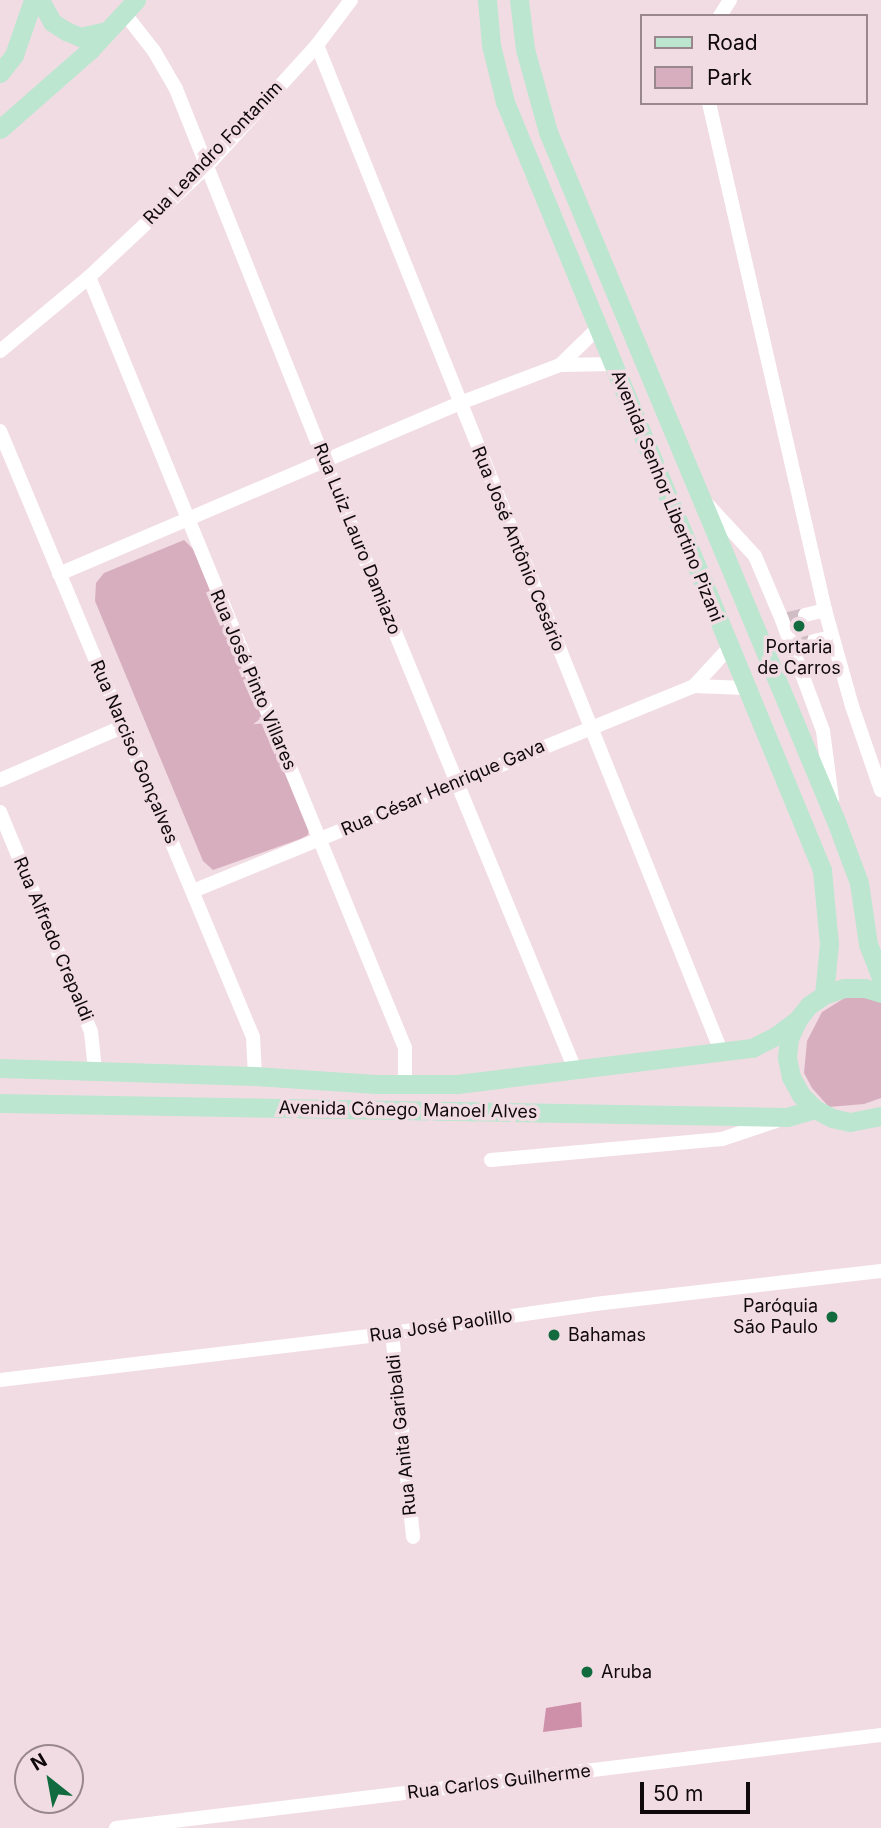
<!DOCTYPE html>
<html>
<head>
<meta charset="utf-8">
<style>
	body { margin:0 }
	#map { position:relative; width:881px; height:1828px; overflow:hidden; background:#f2dce4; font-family:Inter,sans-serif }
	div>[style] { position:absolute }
	.green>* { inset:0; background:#d7aebd }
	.water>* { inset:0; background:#ce90a8 }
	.street-tunnel>* { height:14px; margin-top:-7px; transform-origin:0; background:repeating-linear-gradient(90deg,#d0bcc4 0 14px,transparent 0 21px) }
	.street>* { height:14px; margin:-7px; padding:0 7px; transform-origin:7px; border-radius:7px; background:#fff }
	.secondary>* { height:19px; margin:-9.5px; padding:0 9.5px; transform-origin:9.5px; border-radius:9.5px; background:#bde6d1 }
	.dots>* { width:19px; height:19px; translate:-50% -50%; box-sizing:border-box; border:4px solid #f2dce4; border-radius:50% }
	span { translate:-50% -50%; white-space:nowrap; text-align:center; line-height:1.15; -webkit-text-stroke:7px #f2dce4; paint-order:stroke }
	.street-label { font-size:18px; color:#10090c }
	.poi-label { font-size:18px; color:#10090c }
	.right { translate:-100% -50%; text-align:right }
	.left { translate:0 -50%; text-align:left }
	.legend { position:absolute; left:640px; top:14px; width:228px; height:91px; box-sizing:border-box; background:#f2dce4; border:2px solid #98888e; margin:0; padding:9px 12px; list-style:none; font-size:21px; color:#10090c }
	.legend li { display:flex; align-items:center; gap:14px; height:35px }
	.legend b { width:35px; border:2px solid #98888e }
	.north { position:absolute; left:14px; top:1744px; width:70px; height:70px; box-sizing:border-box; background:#f2dce4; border:2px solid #98888e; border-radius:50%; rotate:329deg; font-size:19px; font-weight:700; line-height:28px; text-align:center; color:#10090c }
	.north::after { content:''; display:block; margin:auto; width:24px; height:32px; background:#126b3e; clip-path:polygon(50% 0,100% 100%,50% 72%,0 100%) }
	.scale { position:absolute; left:640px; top:1782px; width:110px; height:32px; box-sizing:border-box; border:4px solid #10090c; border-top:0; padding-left:9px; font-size:21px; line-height:24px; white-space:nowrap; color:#10090c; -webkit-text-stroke:5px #f2dce4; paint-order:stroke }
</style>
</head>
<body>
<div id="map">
	<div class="green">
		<div style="clip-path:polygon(184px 540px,195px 551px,309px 828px,308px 835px,300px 839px,213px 870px,203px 861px,95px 601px,96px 583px,104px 573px)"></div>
		<div style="clip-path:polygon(851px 994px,881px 997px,881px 1098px,864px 1104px,829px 1107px,812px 1088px,804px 1073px,807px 1041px,822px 1012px)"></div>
	</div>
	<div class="water">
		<div style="clip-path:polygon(581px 1702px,582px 1727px,543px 1732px,546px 1708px)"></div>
	</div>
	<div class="street-tunnel">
		<div style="left:788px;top:619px;width:17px;rotate:-13deg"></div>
		<div style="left:796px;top:646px;width:19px;rotate:-16deg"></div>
	</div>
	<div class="street">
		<div style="left:125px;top:14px;width:47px;rotate:51.9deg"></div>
		<div style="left:154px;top:51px;width:44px;rotate:59.9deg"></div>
		<div style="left:176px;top:89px;width:402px;rotate:68.2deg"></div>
		<div style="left:325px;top:462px;width:660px;rotate:67.63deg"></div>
		<div style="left:720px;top:16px;width:19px;rotate:-58deg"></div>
		<div style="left:317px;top:45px;width:1084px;rotate:68.12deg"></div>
		<div style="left:709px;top:103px;width:520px;rotate:77.11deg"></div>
		<div style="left:825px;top:610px;width:100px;rotate:74.3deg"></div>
		<div style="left:852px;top:706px;width:89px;rotate:71deg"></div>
		<div style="left:89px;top:277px;width:833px;rotate:67.71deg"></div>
		<div style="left:405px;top:1048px;width:36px;rotate:90deg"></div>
		<div style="left:0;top:351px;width:116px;rotate:-39.7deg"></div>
		<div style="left:89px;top:277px;width:162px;rotate:-43.2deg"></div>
		<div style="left:207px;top:166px;width:164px;rotate:-47.7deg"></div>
		<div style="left:317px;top:45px;width:56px;rotate:-52.9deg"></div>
		<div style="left:560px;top:365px;width:53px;rotate:-44.2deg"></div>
		<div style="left:0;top:431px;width:657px;rotate:67.34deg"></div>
		<div style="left:253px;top:1037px;width:39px;rotate:87deg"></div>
		<div style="left:708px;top:505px;width:69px;rotate:47.3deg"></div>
		<div style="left:755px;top:556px;width:69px;rotate:67.1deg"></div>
		<div style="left:782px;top:620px;width:118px;rotate:69.7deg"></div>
		<div style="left:823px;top:731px;width:69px;rotate:82.5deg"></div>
		<div style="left:59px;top:574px;width:436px;rotate:-23.1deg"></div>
		<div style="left:460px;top:403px;width:107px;rotate:-20.8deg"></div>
		<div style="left:560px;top:365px;width:53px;rotate:-1.1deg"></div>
		<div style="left:805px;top:615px;width:21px;rotate:-14deg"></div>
		<div style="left:814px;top:641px;width:18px;rotate:-13deg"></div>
		<div style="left:694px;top:686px;width:52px;rotate:2.2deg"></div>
		<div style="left:0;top:780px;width:133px;rotate:-23.5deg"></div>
		<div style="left:0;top:812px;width:238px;rotate:67.5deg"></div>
		<div style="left:91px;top:1032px;width:37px;rotate:84deg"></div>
		<div style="left:193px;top:891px;width:541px;rotate:-22.25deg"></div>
		<div style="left:694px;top:686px;width:52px;rotate:-47.4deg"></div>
		<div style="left:491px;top:1160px;width:232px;rotate:-5.2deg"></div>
		<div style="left:722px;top:1139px;width:57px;rotate:-18.4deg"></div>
		<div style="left:392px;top:1333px;width:205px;rotate:84.1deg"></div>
		<div style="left:0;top:1380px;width:395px;rotate:-6.8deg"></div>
		<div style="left:392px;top:1333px;width:205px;rotate:-8.1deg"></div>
		<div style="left:595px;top:1304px;width:288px;rotate:-6.6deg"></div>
		<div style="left:116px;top:1828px;width:771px;rotate:-6.93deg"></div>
	</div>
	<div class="secondary">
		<div style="left:40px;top:0;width:25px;rotate:61deg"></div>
		<div style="left:52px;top:22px;width:17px;rotate:33deg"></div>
		<div style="left:66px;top:31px;width:15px;rotate:23deg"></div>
		<div style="left:80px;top:37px;width:28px;rotate:-13deg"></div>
		<div style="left:487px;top:0;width:45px;rotate:84.9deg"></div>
		<div style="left:491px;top:45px;width:59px;rotate:76.2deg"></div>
		<div style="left:505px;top:102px;width:831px;rotate:67.57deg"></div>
		<div style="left:822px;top:870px;width:74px;rotate:84.6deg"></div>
		<div style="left:829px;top:944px;width:51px;rotate:95.6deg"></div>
		<div style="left:519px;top:0;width:49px;rotate:83deg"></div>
		<div style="left:525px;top:49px;width:86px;rotate:74.5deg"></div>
		<div style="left:548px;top:132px;width:747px;rotate:67.32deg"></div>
		<div style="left:836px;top:821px;width:66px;rotate:69.6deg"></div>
		<div style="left:859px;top:883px;width:62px;rotate:81.6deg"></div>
		<div style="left:868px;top:944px;width:36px;rotate:69deg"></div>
		<div style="left:0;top:73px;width:23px;rotate:-52deg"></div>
		<div style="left:14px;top:55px;width:58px;rotate:-70.9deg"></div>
		<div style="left:0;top:129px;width:120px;rotate:-41.3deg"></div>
		<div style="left:90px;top:50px;width:68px;rotate:-47.4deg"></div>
		<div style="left:881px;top:993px;width:17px;rotate:-163deg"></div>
		<div style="left:865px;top:988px;width:21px;rotate:180deg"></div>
		<div style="left:844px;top:988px;width:21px;rotate:161deg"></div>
		<div style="left:824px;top:995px;width:18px;rotate:146deg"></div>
		<div style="left:809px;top:1005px;width:18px;rotate:128deg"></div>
		<div style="left:798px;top:1019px;width:21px;rotate:115deg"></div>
		<div style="left:789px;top:1038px;width:20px;rotate:96deg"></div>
		<div style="left:787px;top:1058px;width:19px;rotate:78deg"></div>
		<div style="left:791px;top:1077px;width:21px;rotate:61deg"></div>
		<div style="left:801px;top:1095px;width:20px;rotate:45deg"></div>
		<div style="left:815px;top:1109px;width:19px;rotate:28deg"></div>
		<div style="left:832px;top:1118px;width:18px;rotate:13deg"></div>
		<div style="left:850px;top:1122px;width:32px;rotate:-11deg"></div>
		<div style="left:0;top:1068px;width:255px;rotate:1.8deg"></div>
		<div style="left:255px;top:1076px;width:121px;rotate:3.8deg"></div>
		<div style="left:376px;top:1084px;width:81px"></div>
		<div style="left:457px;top:1084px;width:297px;rotate:-7deg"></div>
		<div style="left:752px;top:1048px;width:28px;rotate:-27deg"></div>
		<div style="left:777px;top:1035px;width:26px;rotate:-37deg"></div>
		<div style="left:0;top:1103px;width:787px;rotate:1.02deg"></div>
		<div style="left:787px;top:1117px;width:29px;rotate:-16deg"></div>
	</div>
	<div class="dots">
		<div style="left:799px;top:626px;background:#126b3e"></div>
		<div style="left:832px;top:1317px;background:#126b3e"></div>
		<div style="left:554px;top:1335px;background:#126b3e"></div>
		<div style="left:587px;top:1672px;background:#126b3e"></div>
	</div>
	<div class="street-label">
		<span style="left:213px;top:153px;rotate:-46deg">Rua Leandro Fontanim</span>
		<span style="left:667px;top:496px;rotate:68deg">Avenida Senhor Libertino Pizani</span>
		<span style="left:357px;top:539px;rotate:68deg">Rua Luiz Lauro Damiazo</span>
		<span style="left:518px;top:549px;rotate:68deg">Rua José Antônio Cesário</span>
		<span style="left:253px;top:680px;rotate:67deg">Rua José Pinto Villares</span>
		<span style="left:134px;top:752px;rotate:67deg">Rua Narciso Gonçalves</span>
		<span style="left:443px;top:788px;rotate:-23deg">Rua César Henrique Gava</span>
		<span style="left:53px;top:939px;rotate:67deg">Rua Alfredo Crepaldi</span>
		<span style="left:408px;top:1110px;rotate:1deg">Avenida Cônego Manoel Alves</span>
		<span style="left:441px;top:1326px;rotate:-8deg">Rua José Paolillo</span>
		<span style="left:402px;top:1435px;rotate:-96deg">Rua Anita Garibaldi</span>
		<span style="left:499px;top:1782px;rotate:-7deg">Rua Carlos Guilherme</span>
	</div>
	<div class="poi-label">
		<span style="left:799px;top:658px">Portaria<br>de Carros</span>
		<span class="right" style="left:818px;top:1317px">Paróquia<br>São Paulo</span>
		<span class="left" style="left:568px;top:1335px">Bahamas</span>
		<span class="left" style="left:601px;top:1672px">Aruba</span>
	</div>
	<ul class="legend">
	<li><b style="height:9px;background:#bde6d1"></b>Road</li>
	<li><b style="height:19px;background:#d7aebd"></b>Park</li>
	</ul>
	<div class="north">N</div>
	<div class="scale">50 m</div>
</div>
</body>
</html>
